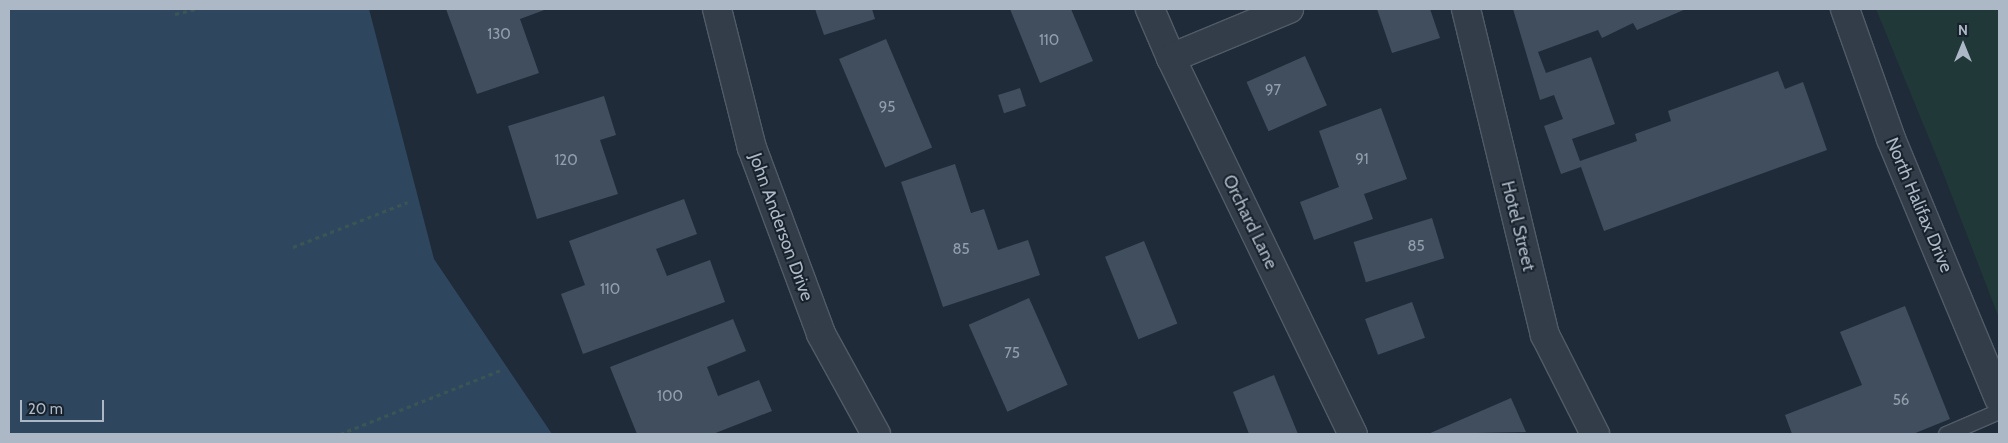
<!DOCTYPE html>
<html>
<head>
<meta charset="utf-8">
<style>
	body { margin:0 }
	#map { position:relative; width:2008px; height:443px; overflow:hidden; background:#1f2b38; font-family:Cabin,sans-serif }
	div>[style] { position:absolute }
	.green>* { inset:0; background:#213839 }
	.water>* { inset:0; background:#2f465f }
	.building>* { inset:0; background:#404e5e; transform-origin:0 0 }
	.path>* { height:3px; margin-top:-1.5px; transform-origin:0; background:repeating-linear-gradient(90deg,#3b5454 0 4px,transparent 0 8px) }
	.roads { filter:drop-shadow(1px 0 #505b67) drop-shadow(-1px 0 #505b67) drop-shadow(0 1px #505b67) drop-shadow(0 -1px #505b67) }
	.service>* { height:15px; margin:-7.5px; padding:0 7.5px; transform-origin:7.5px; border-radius:7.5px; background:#333d49 }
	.minor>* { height:28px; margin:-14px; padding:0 14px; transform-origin:14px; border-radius:14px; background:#333d49 }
	.tertiary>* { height:28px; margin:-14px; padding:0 14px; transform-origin:14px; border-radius:14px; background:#333d49 }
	span { translate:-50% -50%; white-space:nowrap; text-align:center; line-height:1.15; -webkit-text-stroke:4px #18222d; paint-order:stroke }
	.number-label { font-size:15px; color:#929eac }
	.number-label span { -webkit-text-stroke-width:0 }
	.street-label { font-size:18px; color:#adb8c6 }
	.frame { position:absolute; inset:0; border:10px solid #adb8c6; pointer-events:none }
	.north { position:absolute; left:1938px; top:20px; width:50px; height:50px; -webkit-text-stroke:4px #18222d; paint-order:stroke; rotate:0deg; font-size:14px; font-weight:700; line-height:20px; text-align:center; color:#adb8c6 }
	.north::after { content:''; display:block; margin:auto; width:18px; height:22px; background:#adb8c6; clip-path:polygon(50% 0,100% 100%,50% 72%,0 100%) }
	.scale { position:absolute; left:20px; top:400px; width:84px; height:22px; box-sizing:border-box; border:2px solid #adb8c6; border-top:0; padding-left:6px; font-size:15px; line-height:18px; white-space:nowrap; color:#adb8c6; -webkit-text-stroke:4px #18222d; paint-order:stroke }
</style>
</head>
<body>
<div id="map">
	<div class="green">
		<div style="clip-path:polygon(1876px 9px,1999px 9px,1999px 318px,1940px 165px)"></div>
	</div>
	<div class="water">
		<div style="clip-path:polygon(9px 9px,369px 9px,434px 259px,552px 434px,9px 434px)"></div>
	</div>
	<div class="building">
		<div style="clip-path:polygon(446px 9px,547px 9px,520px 19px,539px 73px,477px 94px)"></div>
		<div style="clip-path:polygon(815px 9px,872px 9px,875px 19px,824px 35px)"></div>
		<div style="clip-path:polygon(1010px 9px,1071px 9px,1093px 61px,1040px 83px)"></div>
		<div style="clip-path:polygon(1377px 9px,1430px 9px,1440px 38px,1392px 53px)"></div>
		<div style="clip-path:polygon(1513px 9px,1686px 9px,1637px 30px,1633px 23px,1602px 38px,1598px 30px,1538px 52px,1546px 73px,1591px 57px,1615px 124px,1572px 139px,1580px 161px,1637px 141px,1635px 134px,1671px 121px,1668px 111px,1778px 71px,1785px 89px,1803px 82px,1827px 150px,1604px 231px,1581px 167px,1561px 174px,1544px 126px,1563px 119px,1554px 95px,1540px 100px)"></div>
		<div style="left:886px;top:39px;width:118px;height:51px;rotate:67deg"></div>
		<div style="left:1305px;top:56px;width:54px;height:64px;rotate:66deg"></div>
		<div style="left:1020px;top:88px;width:19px;height:23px;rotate:72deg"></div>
		<div style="clip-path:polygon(604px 96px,616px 135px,600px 140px,618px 194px,537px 219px,508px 126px)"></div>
		<div style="clip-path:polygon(1381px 108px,1407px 179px,1364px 194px,1373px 219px,1314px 240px,1300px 202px,1339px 187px,1319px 131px)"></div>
		<div style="clip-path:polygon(955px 164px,971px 213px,984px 209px,998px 250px,1028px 240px,1040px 275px,943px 307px,901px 182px)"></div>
		<div style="clip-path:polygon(684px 199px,697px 234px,656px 249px,667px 276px,710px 260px,725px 302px,583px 354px,561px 294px,585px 285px,569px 241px)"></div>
		<div style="left:1432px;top:218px;width:42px;height:82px;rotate:73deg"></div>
		<div style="left:1144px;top:241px;width:89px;height:42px;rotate:68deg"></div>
		<div style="left:1029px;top:298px;width:95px;height:66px;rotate:66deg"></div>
		<div style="left:1412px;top:302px;width:38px;height:50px;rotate:70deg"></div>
		<div style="clip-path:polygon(1905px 306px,1950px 419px,1913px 434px,1792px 434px,1785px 415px,1862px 385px,1840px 332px)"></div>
		<div style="clip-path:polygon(733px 319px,746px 351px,707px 367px,718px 396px,759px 380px,772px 411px,713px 434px,637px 434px,610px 367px)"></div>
		<div style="clip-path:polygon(1274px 375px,1298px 434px,1249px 434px,1233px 392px)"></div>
		<div style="clip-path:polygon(1511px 398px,1526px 432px,1428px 434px)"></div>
	</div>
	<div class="path">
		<div style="left:175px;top:14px;width:23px;rotate:-13deg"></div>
		<div style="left:293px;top:247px;width:123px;rotate:-21.4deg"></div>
		<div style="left:340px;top:434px;width:173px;rotate:-21.7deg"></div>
	</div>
	<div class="roads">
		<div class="service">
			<div style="left:1946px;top:434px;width:58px;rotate:-23.5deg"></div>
		</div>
		<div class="minor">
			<div style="left:717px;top:9px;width:143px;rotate:75.9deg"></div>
			<div style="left:752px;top:148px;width:198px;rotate:69.6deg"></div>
			<div style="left:821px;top:334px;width:114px;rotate:61.2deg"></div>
			<div style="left:1150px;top:9px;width:53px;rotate:66.8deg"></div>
			<div style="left:1171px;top:58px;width:418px;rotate:64.2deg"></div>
			<div style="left:1466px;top:9px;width:335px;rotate:76.4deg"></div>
			<div style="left:1545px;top:335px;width:111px;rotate:63.2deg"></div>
			<div style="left:1171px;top:58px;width:128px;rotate:-22.6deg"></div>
		</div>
		<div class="tertiary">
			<div style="left:1845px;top:9px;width:138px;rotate:70.5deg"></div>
			<div style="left:1891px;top:139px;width:281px;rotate:67.4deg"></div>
		</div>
	</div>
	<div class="number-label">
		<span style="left:499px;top:35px">130</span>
		<span style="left:1049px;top:41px">110</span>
		<span style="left:1273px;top:91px">97</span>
		<span style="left:887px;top:108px">95</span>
		<span style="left:1362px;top:160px">91</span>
		<span style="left:566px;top:161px">120</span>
		<span style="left:1416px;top:247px">85</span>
		<span style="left:961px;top:250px">85</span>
		<span style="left:610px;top:290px">110</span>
		<span style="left:1012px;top:354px">75</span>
		<span style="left:670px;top:397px">100</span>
		<span style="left:1901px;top:401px">56</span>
	</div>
	<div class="street-label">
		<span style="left:1919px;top:205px;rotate:67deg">North Halifax Drive</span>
		<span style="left:1250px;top:222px;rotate:64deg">Orchard Lane</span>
		<span style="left:1518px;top:226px;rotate:76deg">Hotel Street</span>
		<span style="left:781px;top:227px;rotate:70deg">John Anderson Drive</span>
	</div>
	<div class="frame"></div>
	<div class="north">N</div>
	<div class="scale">20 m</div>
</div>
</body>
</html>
